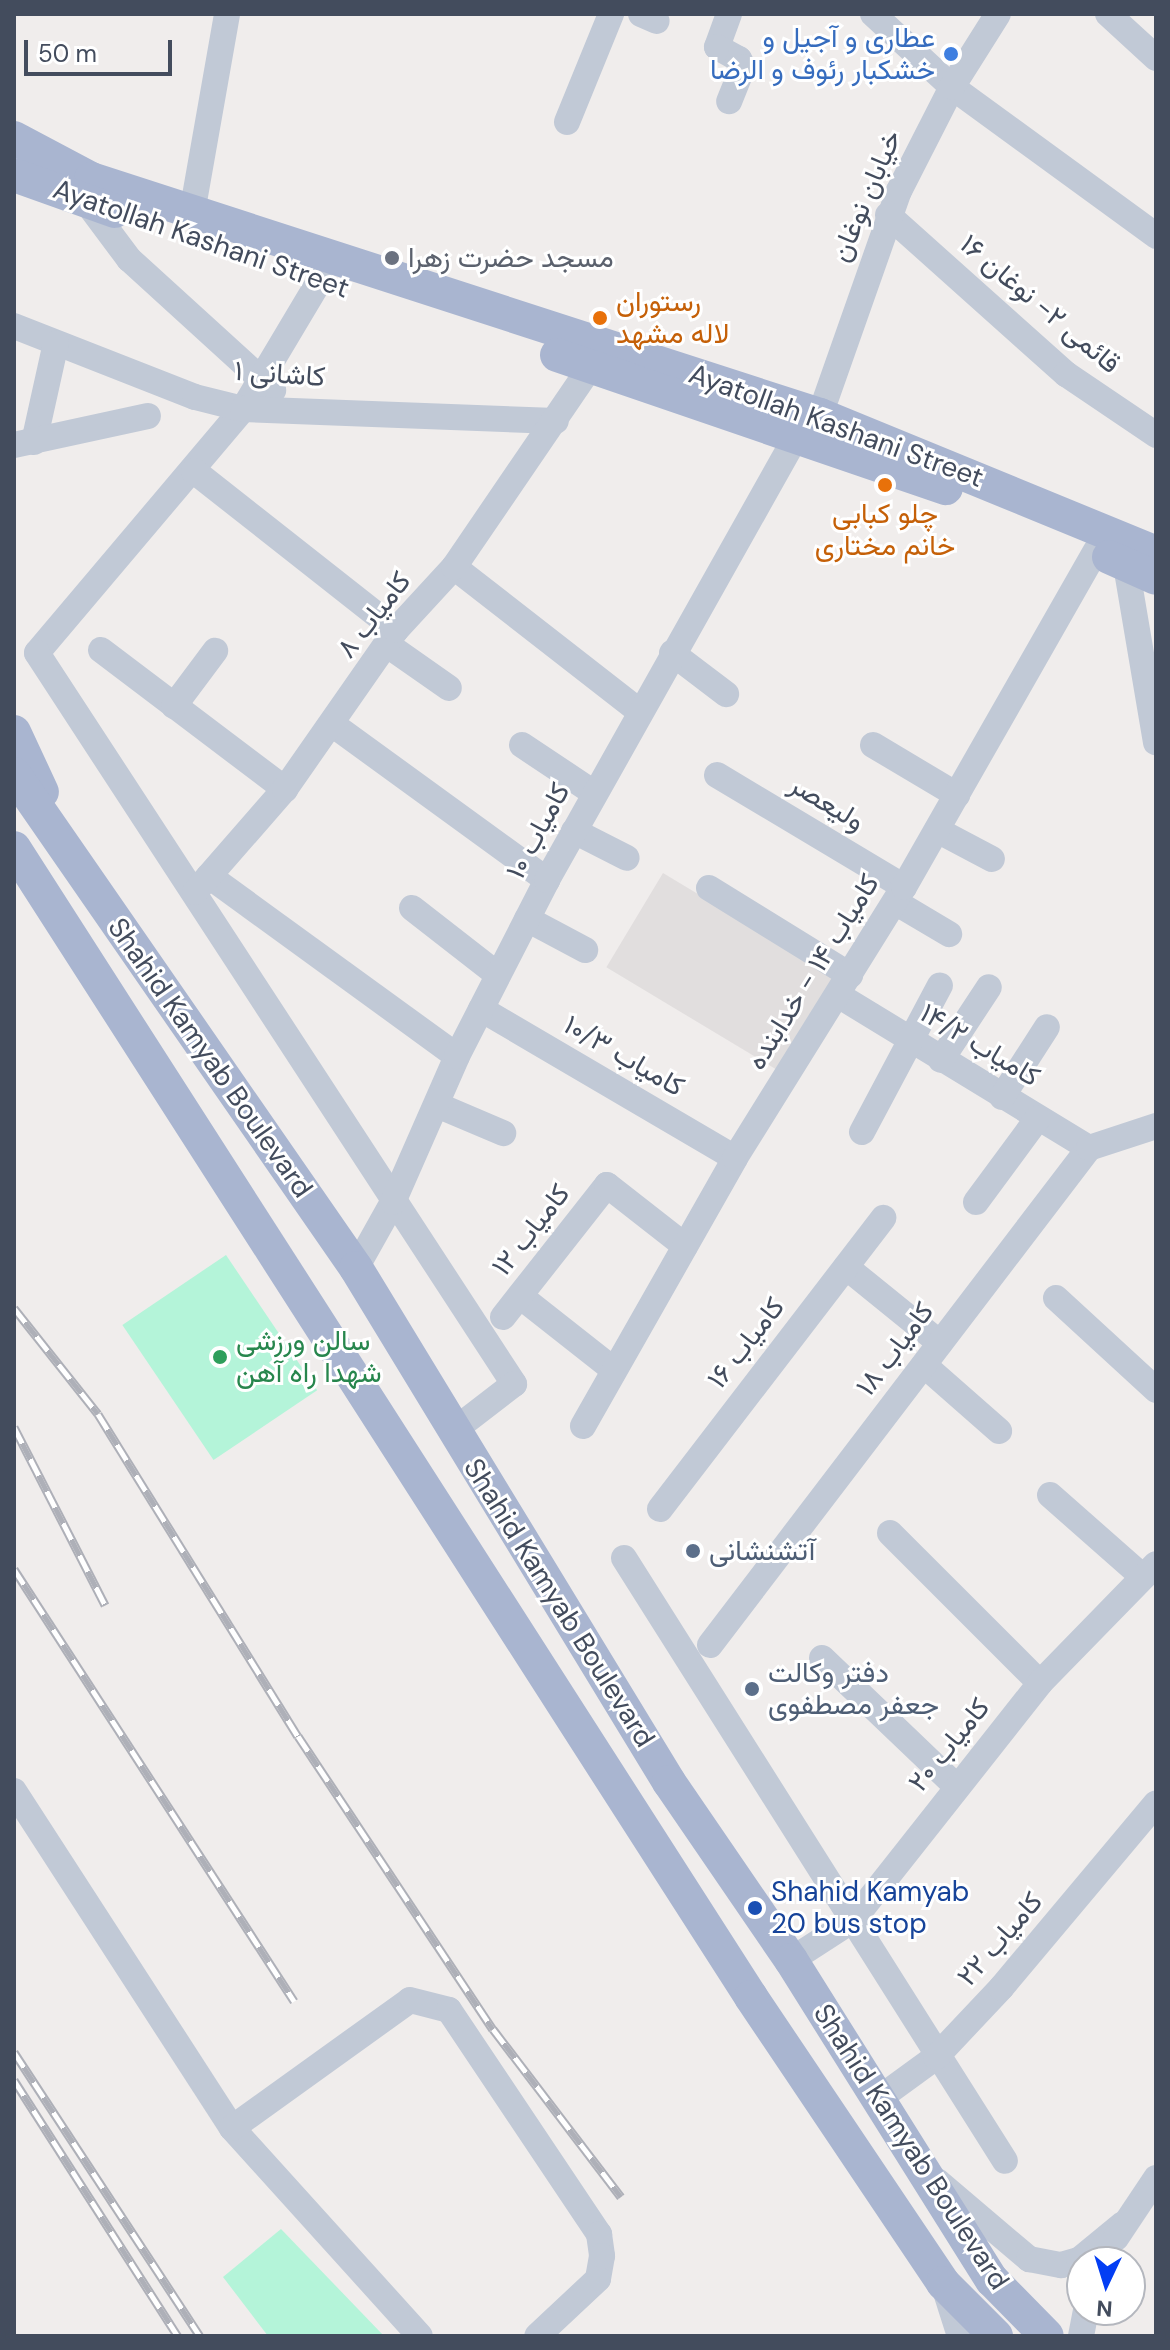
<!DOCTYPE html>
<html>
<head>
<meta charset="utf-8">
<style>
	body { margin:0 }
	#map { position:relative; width:1170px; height:2350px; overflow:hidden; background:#f0edec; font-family:"DM Sans",Vazirmatn,sans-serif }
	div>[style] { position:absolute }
	.education>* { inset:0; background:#e1dede; transform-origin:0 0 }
	.green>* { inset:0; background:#b4f4d9; transform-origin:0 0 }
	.minor>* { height:26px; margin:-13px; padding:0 13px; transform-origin:13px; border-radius:13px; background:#c1c9d6 }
	.major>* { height:34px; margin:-17px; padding:0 17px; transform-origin:17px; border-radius:17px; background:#a9b5d0 }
	.rail>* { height:9px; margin-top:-4.5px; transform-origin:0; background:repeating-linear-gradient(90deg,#fff 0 18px,#aeb0b8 0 36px); box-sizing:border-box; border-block:2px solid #aeb0b8 }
	.dots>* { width:22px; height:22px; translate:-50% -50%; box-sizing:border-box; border:4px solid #fff; border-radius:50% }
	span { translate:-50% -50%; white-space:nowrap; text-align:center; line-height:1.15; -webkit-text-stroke:6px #fff; paint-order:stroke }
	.shop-label { font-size:28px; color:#366cbe }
	.right { translate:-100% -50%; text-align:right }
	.street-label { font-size:28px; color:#434c5d }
	.worship-label { font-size:28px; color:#5b616d }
	.left { translate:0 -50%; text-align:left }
	.food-label { font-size:28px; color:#c56008 }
	.leisure-label { font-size:28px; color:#27864d }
	.service-label { font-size:28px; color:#4e5e75 }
	.transit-label { font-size:28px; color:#164399 }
	.frame { position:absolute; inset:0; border:16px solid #434c5d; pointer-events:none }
	.north { position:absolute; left:1066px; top:2246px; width:80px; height:80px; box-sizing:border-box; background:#fff; border:2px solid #b4b7be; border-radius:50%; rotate:184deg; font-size:22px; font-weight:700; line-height:32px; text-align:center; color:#434c5d }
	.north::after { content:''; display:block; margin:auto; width:28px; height:36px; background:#033ef4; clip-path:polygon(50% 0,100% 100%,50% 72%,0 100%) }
	.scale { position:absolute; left:24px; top:40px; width:148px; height:36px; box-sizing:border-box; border:4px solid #434c5d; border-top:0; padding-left:10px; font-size:24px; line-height:28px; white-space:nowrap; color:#434c5d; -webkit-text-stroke:6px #fff; paint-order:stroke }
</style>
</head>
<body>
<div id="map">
	<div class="education">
		<div style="left:663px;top:873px;width:206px;height:110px;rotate:31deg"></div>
	</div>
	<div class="green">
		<div style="left:226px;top:1255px;width:163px;height:125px;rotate:56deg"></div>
		<div style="clip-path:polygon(281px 2229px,384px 2336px,268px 2336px,223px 2277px)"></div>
	</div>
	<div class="minor">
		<div style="left:641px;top:14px;width:17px;rotate:24deg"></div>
		<div style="left:729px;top:14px;width:35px;rotate:110deg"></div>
		<div style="left:717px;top:47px;width:25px;rotate:29deg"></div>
		<div style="left:739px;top:59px;width:9px;rotate:63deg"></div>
		<div style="left:743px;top:67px;width:37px;rotate:112deg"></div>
		<div style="left:873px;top:14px;width:108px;rotate:42.7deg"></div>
		<div style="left:952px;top:87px;width:253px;rotate:36.1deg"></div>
		<div style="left:1108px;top:14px;width:65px;rotate:42.5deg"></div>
		<div style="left:567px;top:122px;width:117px;rotate:-67.8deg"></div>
		<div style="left:85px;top:200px;width:74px;rotate:53.3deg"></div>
		<div style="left:129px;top:259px;width:195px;rotate:42.3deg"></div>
		<div style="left:192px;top:213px;width:202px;rotate:-80deg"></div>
		<div style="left:888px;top:215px;width:239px;rotate:41.8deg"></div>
		<div style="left:1066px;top:374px;width:109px;rotate:34.1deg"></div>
		<div style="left:320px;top:280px;width:150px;rotate:120.8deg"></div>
		<div style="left:243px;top:409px;width:319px;rotate:130.2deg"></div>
		<div style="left:37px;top:653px;width:873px;rotate:56.87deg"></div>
		<div style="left:514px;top:1384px;width:77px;rotate:142.4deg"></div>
		<div style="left:14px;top:326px;width:194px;rotate:21.4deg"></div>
		<div style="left:195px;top:397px;width:49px;rotate:14deg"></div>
		<div style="left:243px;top:409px;width:313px;rotate:2.2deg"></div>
		<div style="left:820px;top:415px;width:238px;rotate:-70.6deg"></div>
		<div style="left:899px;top:191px;width:117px;rotate:-63deg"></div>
		<div style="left:952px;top:87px;width:86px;rotate:-57.8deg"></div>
		<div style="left:34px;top:442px;width:101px;rotate:-77.5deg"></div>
		<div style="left:14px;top:445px;width:137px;rotate:-12.2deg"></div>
		<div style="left:194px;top:471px;width:257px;rotate:38.2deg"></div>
		<div style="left:1133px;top:550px;width:17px;rotate:115deg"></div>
		<div style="left:1126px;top:565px;width:180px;rotate:80.4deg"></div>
		<div style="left:454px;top:567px;width:234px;rotate:37.9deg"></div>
		<div style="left:389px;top:646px;width:73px;rotate:35deg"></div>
		<div style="left:101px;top:650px;width:231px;rotate:37.1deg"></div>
		<div style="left:672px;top:653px;width:68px;rotate:37.2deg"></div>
		<div style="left:174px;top:706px;width:69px;rotate:-53.3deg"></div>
		<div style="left:332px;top:724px;width:266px;rotate:36deg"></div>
		<div style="left:522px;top:745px;width:87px;rotate:33.7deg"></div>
		<div style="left:873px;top:745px;width:98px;rotate:30.8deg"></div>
		<div style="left:717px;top:775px;width:218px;rotate:30.9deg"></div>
		<div style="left:937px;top:830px;width:62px;rotate:27.8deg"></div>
		<div style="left:574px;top:831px;width:59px;rotate:27deg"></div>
		<div style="left:209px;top:876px;width:306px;rotate:36deg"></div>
		<div style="left:709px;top:888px;width:166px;rotate:31.7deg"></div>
		<div style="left:195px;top:892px;width:137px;rotate:-48.9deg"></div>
		<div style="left:285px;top:789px;width:194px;rotate:-55.1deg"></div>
		<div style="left:396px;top:630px;width:86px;rotate:-47.4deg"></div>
		<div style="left:454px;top:567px;width:243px;rotate:-55.7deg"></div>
		<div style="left:895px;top:902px;width:63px;rotate:30.7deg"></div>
		<div style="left:412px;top:908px;width:109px;rotate:37.9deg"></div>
		<div style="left:527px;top:919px;width:66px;rotate:28.1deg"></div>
		<div style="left:838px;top:995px;width:294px;rotate:31.4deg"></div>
		<div style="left:481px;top:1009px;width:294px;rotate:30.4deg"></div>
		<div style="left:941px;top:1060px;width:87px;rotate:-56.7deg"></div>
		<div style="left:1002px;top:1097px;width:83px;rotate:-57.3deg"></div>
		<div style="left:437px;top:1105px;width:72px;rotate:23deg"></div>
		<div style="left:862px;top:1132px;width:166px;rotate:-62deg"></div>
		<div style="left:976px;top:1202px;width:104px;rotate:-53.6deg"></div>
		<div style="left:846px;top:1267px;width:121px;rotate:39deg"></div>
		<div style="left:356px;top:1268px;width:76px;rotate:-60.7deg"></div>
		<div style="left:393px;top:1202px;width:159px;rotate:-66.3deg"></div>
		<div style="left:457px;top:1056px;width:198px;rotate:-62.9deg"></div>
		<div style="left:547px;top:880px;width:510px;rotate:-60.67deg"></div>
		<div style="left:520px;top:1296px;width:120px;rotate:38.2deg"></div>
		<div style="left:1056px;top:1298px;width:136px;rotate:42.6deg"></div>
		<div style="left:503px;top:1317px;width:168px;rotate:-51.8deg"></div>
		<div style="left:607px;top:1185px;width:99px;rotate:38deg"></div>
		<div style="left:924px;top:1365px;width:100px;rotate:41.3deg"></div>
		<div style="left:583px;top:1426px;width:308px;rotate:-60.4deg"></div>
		<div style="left:735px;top:1158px;width:319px;rotate:-58.1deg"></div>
		<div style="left:904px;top:887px;width:387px;rotate:-60.3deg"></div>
		<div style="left:1050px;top:1495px;width:124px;rotate:41.4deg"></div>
		<div style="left:660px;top:1509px;width:367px;rotate:-52.5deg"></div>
		<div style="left:890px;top:1533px;width:212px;rotate:45deg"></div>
		<div style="left:624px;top:1558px;width:713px;rotate:57.71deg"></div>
		<div style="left:710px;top:1645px;width:625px;rotate:-52.67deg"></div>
		<div style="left:1089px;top:1148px;width:71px;rotate:-18.2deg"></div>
		<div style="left:822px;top:1658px;width:185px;rotate:43.7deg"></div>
		<div style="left:14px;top:1791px;width:401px;rotate:57.1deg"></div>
		<div style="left:232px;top:2128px;width:280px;rotate:47.9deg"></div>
		<div style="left:791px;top:1960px;width:74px;rotate:-32.8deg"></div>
		<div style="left:853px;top:1920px;width:302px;rotate:-51.7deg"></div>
		<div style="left:1040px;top:1683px;width:166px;rotate:-45.7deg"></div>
		<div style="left:877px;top:2100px;width:73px;rotate:-36.1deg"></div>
		<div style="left:936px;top:2057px;width:95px;rotate:-46.7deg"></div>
		<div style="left:1001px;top:1988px;width:241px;rotate:-50deg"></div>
		<div style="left:232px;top:2128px;width:219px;rotate:-35.7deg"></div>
		<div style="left:410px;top:2000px;width:40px;rotate:14.4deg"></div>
		<div style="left:449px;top:2010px;width:270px;rotate:56.2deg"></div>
		<div style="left:599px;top:2234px;width:22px;rotate:82deg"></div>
		<div style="left:602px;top:2256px;width:23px;rotate:100deg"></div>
		<div style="left:598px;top:2279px;width:83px;rotate:136.9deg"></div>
		<div style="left:937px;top:2181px;width:121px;rotate:40.3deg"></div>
		<div style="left:1029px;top:2259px;width:33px;rotate:11deg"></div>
		<div style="left:1061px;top:2265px;width:19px;rotate:-16deg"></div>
		<div style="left:1079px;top:2260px;width:57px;rotate:-39.3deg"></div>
		<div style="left:1116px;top:2238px;width:72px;rotate:-56.3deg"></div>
		<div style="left:944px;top:2286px;width:52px;rotate:72.3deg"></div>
		<div style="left:1081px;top:2336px;width:26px;rotate:-79deg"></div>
	</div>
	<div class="major">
		<div style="left:14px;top:138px;width:87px;rotate:28deg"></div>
		<div style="left:91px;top:179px;width:766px;rotate:17.94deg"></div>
		<div style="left:820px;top:415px;width:363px;rotate:22.3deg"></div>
		<div style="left:14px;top:175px;width:107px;rotate:19.6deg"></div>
		<div style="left:557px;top:355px;width:411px;rotate:18.9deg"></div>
		<div style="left:1109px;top:557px;width:51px;rotate:24.1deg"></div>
		<div style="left:14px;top:732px;width:66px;rotate:65deg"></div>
		<div style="left:14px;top:774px;width:601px;rotate:55.3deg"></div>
		<div style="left:356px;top:1268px;width:602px;rotate:58.66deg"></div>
		<div style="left:669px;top:1782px;width:216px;rotate:55.6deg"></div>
		<div style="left:791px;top:1960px;width:378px;rotate:57.9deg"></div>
		<div style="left:992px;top:2280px;width:78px;rotate:45.5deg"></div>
		<div style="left:14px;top:848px;width:1365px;rotate:57.32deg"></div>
		<div style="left:751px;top:1997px;width:344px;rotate:56.1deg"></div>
		<div style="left:943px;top:2283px;width:75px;rotate:45deg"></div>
	</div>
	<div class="rail">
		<div style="left:14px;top:1308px;width:135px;rotate:51.6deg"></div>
		<div style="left:98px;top:1414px;width:379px;rotate:58.2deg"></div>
		<div style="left:298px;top:1736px;width:352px;rotate:56.4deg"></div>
		<div style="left:493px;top:2029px;width:211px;rotate:52.7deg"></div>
		<div style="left:14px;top:1427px;width:200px;rotate:62.9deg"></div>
		<div style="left:14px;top:1569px;width:515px;rotate:57.05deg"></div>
		<div style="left:14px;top:2052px;width:339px;rotate:56.8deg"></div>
		<div style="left:14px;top:2080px;width:304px;rotate:57.4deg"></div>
	</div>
	<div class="dots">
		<div style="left:951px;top:54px;background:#3f7fe0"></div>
		<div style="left:392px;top:258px;background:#6b7280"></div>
		<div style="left:600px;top:318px;background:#e8710a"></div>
		<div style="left:885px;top:485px;background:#e8710a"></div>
		<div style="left:220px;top:1357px;background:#2e9e5b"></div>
		<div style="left:693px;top:1551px;background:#5c6f8a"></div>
		<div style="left:752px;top:1689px;background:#5c6f8a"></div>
		<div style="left:755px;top:1908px;background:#1a4fb4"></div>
	</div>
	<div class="shop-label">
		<span class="right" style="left:935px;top:54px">عطاری و آجیل و<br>خشکبار رئوف و الرضا</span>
	</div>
	<div class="street-label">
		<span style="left:866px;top:196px;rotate:-67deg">خیابان نوغان</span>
		<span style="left:201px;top:239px;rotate:19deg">Ayatollah Kashani Street</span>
		<span style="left:1040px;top:304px;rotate:40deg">قائمی ۲- نوغان ۱۶</span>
		<span style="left:280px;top:374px;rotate:4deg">کاشانی ۱</span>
		<span style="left:836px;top:426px;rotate:20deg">Ayatollah Kashani Street</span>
		<span style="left:374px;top:615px;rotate:-52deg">کامیاب ۸</span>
		<span style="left:827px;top:803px;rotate:31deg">ولیعصر</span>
		<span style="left:538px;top:831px;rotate:-62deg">کامیاب ۱۰</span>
		<span style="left:813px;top:972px;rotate:-58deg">کامیاب ۱۴ - خدابنده</span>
		<span style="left:980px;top:1045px;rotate:31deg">کامیاب ۱۴/۲</span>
		<span style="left:624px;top:1056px;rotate:30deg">کامیاب ۱۰/۳</span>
		<span style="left:210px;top:1058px;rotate:55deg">Shahid Kamyab Boulevard</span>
		<span style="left:531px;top:1230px;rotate:-52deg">کامیاب ۱۲</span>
		<span style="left:746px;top:1343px;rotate:-52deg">کامیاب ۱۶</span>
		<span style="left:895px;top:1349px;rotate:-53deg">کامیاب ۱۸</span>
		<span style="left:559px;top:1603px;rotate:58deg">Shahid Kamyab Boulevard</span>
		<span style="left:949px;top:1745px;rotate:-51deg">کامیاب ۲۰</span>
		<span style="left:1000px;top:1939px;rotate:-49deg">کامیاب ۲۲</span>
		<span style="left:911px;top:2147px;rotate:57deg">Shahid Kamyab Boulevard</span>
	</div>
	<div class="worship-label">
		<span class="left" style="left:408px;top:258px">مسجد حضرت زهرا</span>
	</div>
	<div class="food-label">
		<span class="left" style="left:616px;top:318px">رستوران<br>لاله مشهد</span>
		<span style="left:885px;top:530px">چلو کبابی<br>خانم مختاری</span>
	</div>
	<div class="leisure-label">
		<span class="left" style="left:236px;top:1357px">سالن ورزشی<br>شهدا راه آهن</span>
	</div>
	<div class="service-label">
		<span class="left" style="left:709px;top:1551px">آتشنشانی</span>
		<span class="left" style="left:768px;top:1689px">دفتر وکالت<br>جعفر مصطفوی</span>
	</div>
	<div class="transit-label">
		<span class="left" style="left:771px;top:1908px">Shahid Kamyab<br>20 bus stop</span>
	</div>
	<div class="frame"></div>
	<div class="north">N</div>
	<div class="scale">50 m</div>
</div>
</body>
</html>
